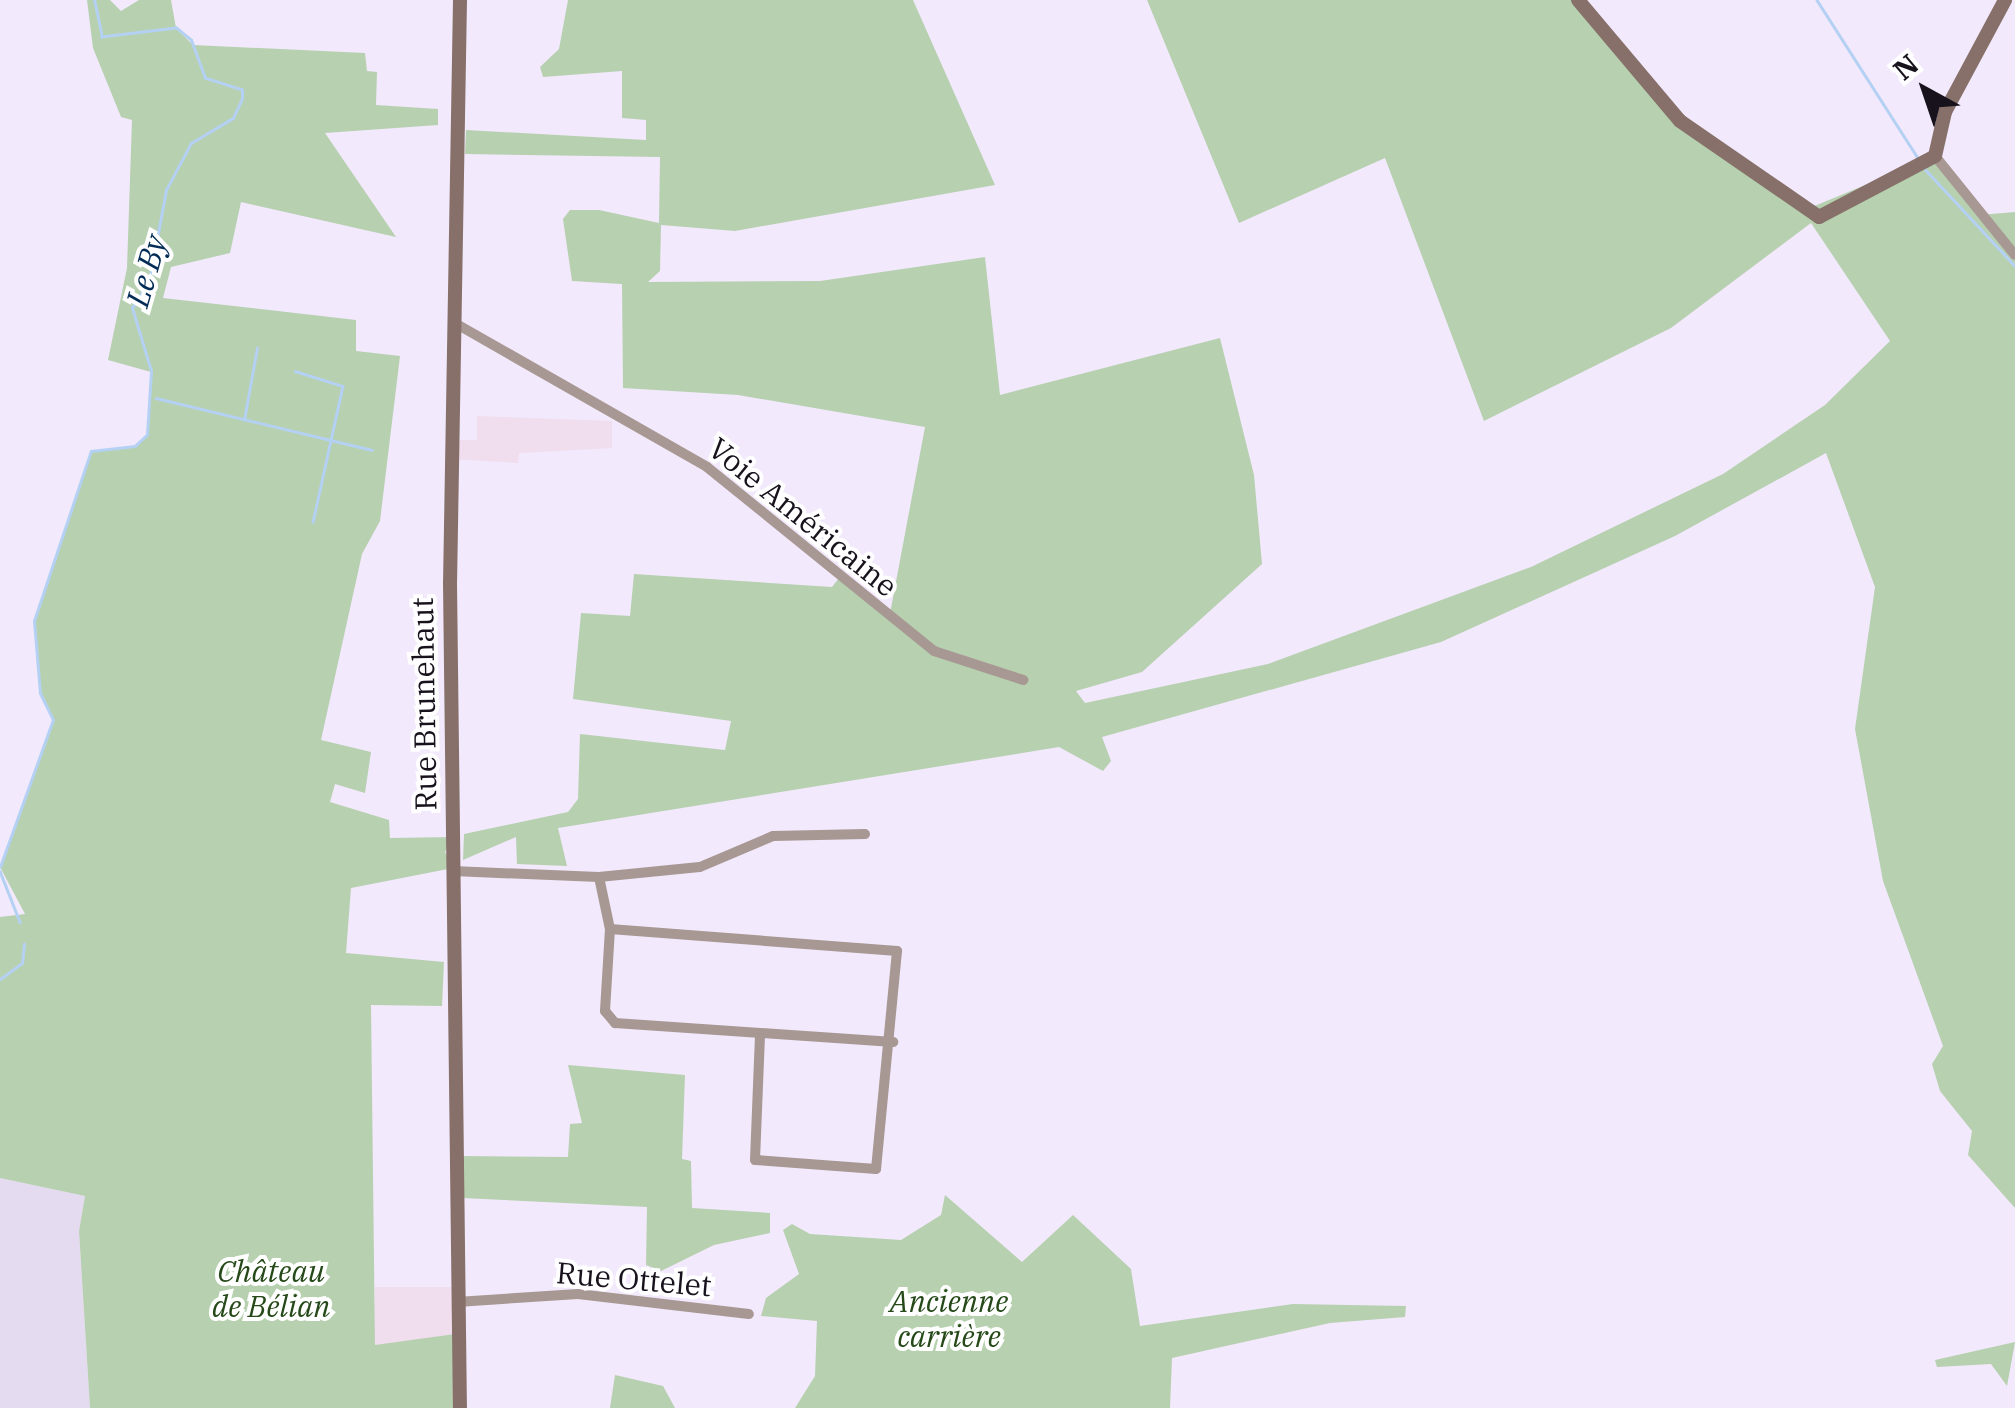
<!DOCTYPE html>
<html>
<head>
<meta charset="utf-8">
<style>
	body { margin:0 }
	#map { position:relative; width:2015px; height:1408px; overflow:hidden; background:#f2e9fc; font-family:"IBM Plex Serif",serif }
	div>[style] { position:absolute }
	.commercial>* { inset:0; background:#f0dded }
	.industrial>* { inset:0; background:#e4dbf0 }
	.green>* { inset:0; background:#b7d0b0 }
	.stream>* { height:2.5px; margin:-1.25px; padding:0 1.25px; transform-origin:1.25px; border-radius:1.25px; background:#b4d1f3 }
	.street>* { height:10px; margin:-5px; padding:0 5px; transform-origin:5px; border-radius:5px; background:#a89893 }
	.secondary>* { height:14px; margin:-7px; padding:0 7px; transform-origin:7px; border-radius:7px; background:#867069 }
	span { translate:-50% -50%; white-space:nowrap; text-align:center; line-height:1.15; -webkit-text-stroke:8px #fff; paint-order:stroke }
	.street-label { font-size:30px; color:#17121c }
	.park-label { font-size:30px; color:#254918; font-style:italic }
	.water-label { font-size:32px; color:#032c56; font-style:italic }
	.north { position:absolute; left:1875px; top:40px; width:100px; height:100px; -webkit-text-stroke:8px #fff; paint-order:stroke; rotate:320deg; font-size:28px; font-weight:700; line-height:40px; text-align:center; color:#17121c }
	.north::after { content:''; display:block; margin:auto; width:35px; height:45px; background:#17121c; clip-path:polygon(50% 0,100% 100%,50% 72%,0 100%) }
</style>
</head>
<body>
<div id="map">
	<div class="commercial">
		<div style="clip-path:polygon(477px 416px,612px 421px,612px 448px,519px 453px,518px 463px,451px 459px,451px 440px,477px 440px)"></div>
		<div style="clip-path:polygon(375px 1287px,455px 1287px,455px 1334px,375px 1346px)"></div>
	</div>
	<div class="industrial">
		<div style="clip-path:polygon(0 1178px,85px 1196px,79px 1231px,90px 1408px,0 1408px)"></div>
	</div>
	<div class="green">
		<div style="clip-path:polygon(87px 0,110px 0,121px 11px,139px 0,171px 0,176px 28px,193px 45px,365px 53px,367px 71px,377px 72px,376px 105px,438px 109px,438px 125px,325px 133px,396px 237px,241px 202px,230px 253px,171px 267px,163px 298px,356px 320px,356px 351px,400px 356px,380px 521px,362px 554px,321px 740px,371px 752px,365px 793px,335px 784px,330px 802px,389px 820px,390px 838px,453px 837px,445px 852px,453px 868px,351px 888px,346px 953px,444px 962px,442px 1006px,371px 1005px,375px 1345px,455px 1334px,460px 1408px,90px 1408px,79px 1231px,85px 1196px,0 1178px,0 917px,25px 914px,0 867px,53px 720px,40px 693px,34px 621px,91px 451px,135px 446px,147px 435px,151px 372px,108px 360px,127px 268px,132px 120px,121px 117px,93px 48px)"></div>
		<div style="clip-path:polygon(568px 0,913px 0,995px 185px,735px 231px,661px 225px,660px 271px,648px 282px,820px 281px,985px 257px,1000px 395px,1220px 338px,1254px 475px,1262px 564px,1142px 672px,1076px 691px,1085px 703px,1268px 664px,1531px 567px,1723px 474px,1825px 405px,1890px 341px,1811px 223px,1671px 328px,1484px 421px,1385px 158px,1239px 223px,1147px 0,1578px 0,1623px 64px,1800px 212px,1935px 156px,1979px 215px,2015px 212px,2015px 1208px,1968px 1155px,1972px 1131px,1940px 1091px,1932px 1064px,1943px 1046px,1883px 881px,1855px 729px,1875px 587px,1826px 453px,1675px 536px,1441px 642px,1102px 737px,1111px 761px,1103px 771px,1059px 747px,558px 828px,567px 866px,517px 864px,516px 837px,463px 860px,464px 834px,568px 812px,578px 799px,580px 734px,725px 750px,731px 721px,573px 699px,581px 613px,630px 616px,634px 574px,832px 587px,839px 578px,889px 619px,925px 427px,738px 395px,623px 388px,622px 284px,572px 281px,563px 219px,570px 210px,599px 210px,659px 223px,660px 157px,465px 154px,466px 130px,646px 140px,646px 120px,622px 118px,622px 71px,543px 77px,540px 67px,559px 49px)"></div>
		<div style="clip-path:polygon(568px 1065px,685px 1075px,682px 1159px,691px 1161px,692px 1208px,770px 1213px,770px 1233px,714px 1245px,661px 1271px,646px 1265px,647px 1207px,462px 1198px,460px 1156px,568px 1157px,570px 1124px,582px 1123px)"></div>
		<div style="clip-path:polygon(945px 1195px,1022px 1262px,1073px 1215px,1131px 1269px,1140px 1326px,1293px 1304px,1406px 1306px,1405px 1317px,1330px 1323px,1172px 1358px,1170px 1408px,795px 1408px,815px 1376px,817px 1321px,761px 1316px,766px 1298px,799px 1274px,783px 1230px,792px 1224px,810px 1234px,901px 1240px,941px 1215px)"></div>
		<div style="clip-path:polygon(2015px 1342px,2007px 1386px,1991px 1364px,1937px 1367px,1935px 1360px)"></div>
		<div style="clip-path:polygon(615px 1375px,663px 1386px,675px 1408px,610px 1408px)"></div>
	</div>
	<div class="stream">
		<div style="left:1817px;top:0;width:188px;rotate:57.4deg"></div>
		<div style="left:1925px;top:169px;width:132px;rotate:47.1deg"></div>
		<div style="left:295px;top:371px;width:50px;rotate:17.4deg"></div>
		<div style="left:343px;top:386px;width:139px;rotate:102.4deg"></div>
		<div style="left:156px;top:398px;width:222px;rotate:13.5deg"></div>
		<div style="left:244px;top:420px;width:73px;rotate:-79.8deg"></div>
		<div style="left:0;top:867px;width:156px;rotate:-70.2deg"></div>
		<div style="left:53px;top:720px;width:30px;rotate:-116deg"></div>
		<div style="left:40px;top:693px;width:72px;rotate:-94.8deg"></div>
		<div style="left:34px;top:621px;width:179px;rotate:-71.5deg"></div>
		<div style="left:91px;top:451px;width:44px;rotate:-6.5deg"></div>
		<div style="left:135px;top:446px;width:16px;rotate:-43deg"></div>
		<div style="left:147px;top:435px;width:64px;rotate:-86.4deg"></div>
		<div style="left:151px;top:371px;width:66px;rotate:-106.8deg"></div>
		<div style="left:132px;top:308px;width:32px;rotate:-58deg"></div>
		<div style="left:149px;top:281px;width:93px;rotate:-79.4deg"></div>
		<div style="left:166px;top:190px;width:53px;rotate:-62deg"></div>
		<div style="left:191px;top:143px;width:49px;rotate:-30.8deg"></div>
		<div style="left:233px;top:118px;width:21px;rotate:-65deg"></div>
		<div style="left:242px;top:99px;width:9px;rotate:-90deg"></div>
		<div style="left:242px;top:90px;width:39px;rotate:-162deg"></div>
		<div style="left:205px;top:78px;width:40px;rotate:-110.2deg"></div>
		<div style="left:191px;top:40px;width:19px;rotate:-141deg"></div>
		<div style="left:176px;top:28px;width:75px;rotate:173.1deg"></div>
		<div style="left:102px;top:37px;width:38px;rotate:-102deg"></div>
		<div style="left:0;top:871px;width:55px;rotate:68.6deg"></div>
		<div style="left:0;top:979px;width:27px;rotate:-36deg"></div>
		<div style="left:22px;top:963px;width:19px;rotate:-84deg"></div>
	</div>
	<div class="street">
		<div style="left:1935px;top:156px;width:127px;rotate:51.1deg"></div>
		<div style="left:453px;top:322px;width:292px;rotate:29.7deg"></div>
		<div style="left:707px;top:467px;width:292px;rotate:39deg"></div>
		<div style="left:934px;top:651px;width:94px;rotate:18deg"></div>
		<div style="left:453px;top:871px;width:146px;rotate:2.4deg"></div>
		<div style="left:599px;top:877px;width:53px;rotate:78.1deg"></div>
		<div style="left:610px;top:929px;width:82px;rotate:93.5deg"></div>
		<div style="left:605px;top:1011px;width:16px;rotate:50deg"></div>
		<div style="left:615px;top:1023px;width:279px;rotate:3.9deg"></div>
		<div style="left:599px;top:877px;width:101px;rotate:-5.7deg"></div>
		<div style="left:700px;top:867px;width:79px;rotate:-23deg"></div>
		<div style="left:773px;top:836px;width:92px;rotate:-1.2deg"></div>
		<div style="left:610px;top:929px;width:288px;rotate:4.4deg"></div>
		<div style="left:897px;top:951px;width:219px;rotate:95.5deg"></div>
		<div style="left:876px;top:1169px;width:121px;rotate:-175.7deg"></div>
		<div style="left:755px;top:1160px;width:124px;rotate:-87.7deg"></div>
		<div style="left:457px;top:1302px;width:121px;rotate:-3.8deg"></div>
		<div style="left:578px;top:1294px;width:172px;rotate:6.7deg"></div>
	</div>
	<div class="secondary">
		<div style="left:460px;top:0;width:583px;rotate:90.98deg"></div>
		<div style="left:450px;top:583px;width:825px;rotate:89.31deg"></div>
		<div style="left:1578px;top:0;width:158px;rotate:49.9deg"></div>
		<div style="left:1680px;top:121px;width:169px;rotate:34.6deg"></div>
		<div style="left:1819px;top:217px;width:131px;rotate:-27.7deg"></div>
		<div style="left:1935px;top:156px;width:45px;rotate:-77.2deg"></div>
		<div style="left:1945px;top:112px;width:127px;rotate:-61.8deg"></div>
	</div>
	<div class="street-label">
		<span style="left:803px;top:517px;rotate:39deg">Voie Américaine</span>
		<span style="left:424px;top:704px;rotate:-91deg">Rue Brunehaut</span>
		<span style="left:634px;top:1279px;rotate:5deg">Rue Ottelet</span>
	</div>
	<div class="park-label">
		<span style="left:271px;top:1288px">Château<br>de Bélian</span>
		<span style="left:949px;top:1318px">Ancienne<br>carrière</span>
	</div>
	<div class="water-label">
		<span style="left:146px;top:271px;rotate:-74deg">Le By</span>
	</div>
	<div class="north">N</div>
</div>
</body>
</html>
